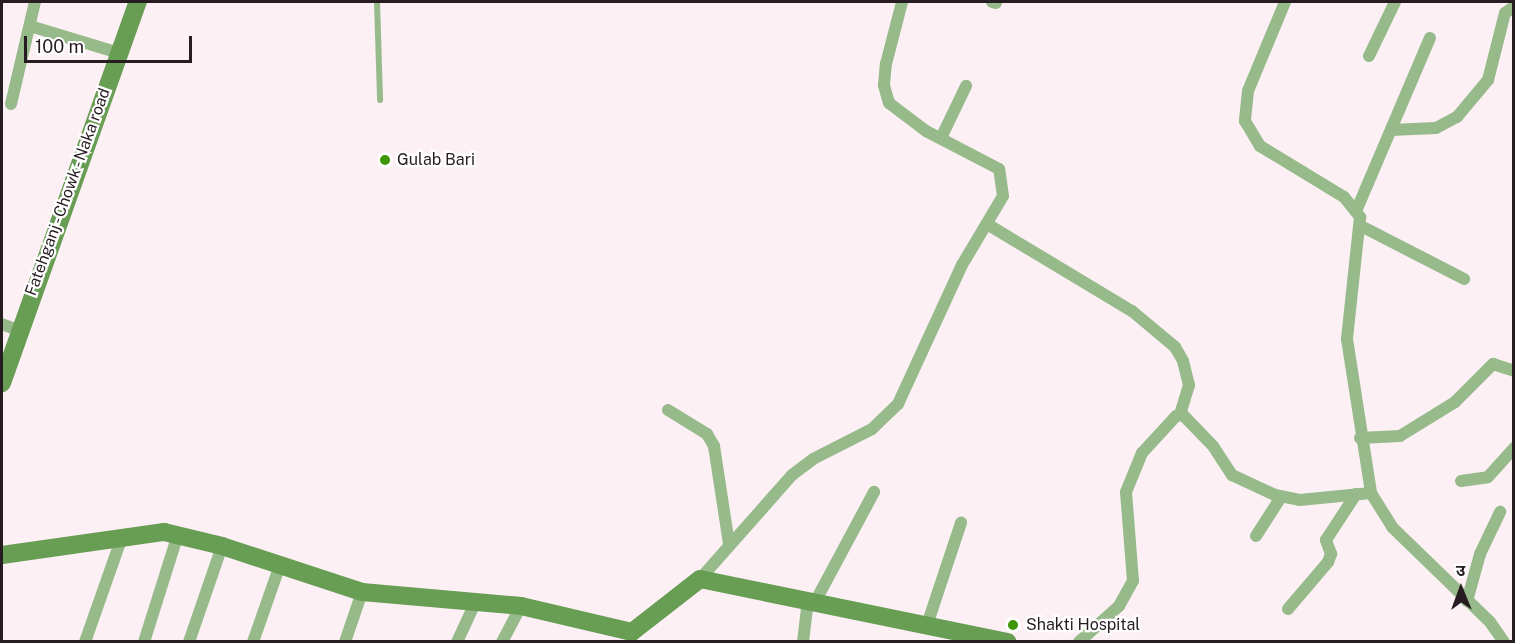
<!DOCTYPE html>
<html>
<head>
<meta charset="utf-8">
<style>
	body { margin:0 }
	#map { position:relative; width:1515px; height:643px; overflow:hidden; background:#fcf0f5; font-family:"Public Sans","Noto Sans Devanagari",sans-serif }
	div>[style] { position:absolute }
	.lane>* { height:6px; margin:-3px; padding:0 3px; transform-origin:3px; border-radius:3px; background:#97ba8a }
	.street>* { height:12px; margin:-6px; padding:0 6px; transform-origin:6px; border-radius:6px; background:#97ba8a }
	.secondary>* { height:18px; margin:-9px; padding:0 9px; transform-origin:9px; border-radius:9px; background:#689d54 }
	.dots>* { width:16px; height:16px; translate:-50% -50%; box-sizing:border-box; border:3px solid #fff; border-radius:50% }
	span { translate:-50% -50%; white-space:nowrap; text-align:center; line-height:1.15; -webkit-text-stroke:4.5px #fff; paint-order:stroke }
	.poi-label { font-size:16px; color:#261c21 }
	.left { translate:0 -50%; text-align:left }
	.street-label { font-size:16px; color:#261c21 }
	.frame { position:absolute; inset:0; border:3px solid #261c21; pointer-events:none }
	.north { position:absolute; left:1431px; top:559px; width:60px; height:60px; -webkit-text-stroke:4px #fff; paint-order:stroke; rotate:359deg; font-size:16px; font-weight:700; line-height:24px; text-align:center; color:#261c21 }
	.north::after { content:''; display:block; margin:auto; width:21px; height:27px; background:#261c21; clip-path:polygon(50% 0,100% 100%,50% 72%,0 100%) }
	.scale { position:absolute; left:24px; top:36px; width:168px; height:27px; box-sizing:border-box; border:3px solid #261c21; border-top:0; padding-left:8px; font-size:18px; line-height:21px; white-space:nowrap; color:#261c21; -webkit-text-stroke:4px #fff; paint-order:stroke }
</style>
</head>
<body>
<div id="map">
	<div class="lane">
		<div style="left:377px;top:2px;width:98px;rotate:88.2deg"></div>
	</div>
	<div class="street">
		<div style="left:992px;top:2px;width:4px;rotate:14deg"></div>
		<div style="left:1285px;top:2px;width:96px;rotate:112.6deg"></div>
		<div style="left:1248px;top:91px;width:30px;rotate:96deg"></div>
		<div style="left:1245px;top:121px;width:29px;rotate:59deg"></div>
		<div style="left:1260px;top:146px;width:98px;rotate:31.3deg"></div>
		<div style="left:1344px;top:197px;width:26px;rotate:51deg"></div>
		<div style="left:1360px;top:217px;width:123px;rotate:96.1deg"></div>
		<div style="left:1347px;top:339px;width:156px;rotate:81.1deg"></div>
		<div style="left:1371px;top:493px;width:40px;rotate:58deg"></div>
		<div style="left:1392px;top:527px;width:136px;rotate:44.1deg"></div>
		<div style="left:1490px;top:622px;width:24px;rotate:55deg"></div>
		<div style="left:30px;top:26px;width:93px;rotate:16.9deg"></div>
		<div style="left:1369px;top:56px;width:60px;rotate:-64.3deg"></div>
		<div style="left:11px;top:104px;width:105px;rotate:-76.8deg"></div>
		<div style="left:1391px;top:130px;width:45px;rotate:-2.5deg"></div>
		<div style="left:1436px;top:128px;width:24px;rotate:-28deg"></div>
		<div style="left:1457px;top:117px;width:48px;rotate:-50deg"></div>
		<div style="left:1488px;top:80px;width:69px;rotate:-75.8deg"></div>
		<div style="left:1505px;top:13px;width:11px;rotate:-34deg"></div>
		<div style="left:941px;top:138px;width:58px;rotate:-64.3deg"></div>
		<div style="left:1357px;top:209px;width:186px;rotate:-66.9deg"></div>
		<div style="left:987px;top:224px;width:169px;rotate:31deg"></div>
		<div style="left:1132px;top:311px;width:56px;rotate:39.9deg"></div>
		<div style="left:1175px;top:347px;width:16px;rotate:60deg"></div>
		<div style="left:1183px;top:361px;width:25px;rotate:76deg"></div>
		<div style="left:1189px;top:385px;width:31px;rotate:107deg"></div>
		<div style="left:1361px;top:226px;width:116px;rotate:27.2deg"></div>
		<div style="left:2px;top:324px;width:17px;rotate:21deg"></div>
		<div style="left:668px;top:410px;width:46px;rotate:31.6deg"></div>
		<div style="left:707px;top:434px;width:14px;rotate:60deg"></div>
		<div style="left:714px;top:446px;width:99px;rotate:81.3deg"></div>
		<div style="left:1360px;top:438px;width:40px;rotate:-2.9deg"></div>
		<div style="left:1400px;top:436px;width:65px;rotate:-31.7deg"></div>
		<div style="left:1455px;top:402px;width:54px;rotate:-45deg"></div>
		<div style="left:1493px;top:364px;width:22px;rotate:18deg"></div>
		<div style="left:1461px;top:481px;width:27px;rotate:-8deg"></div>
		<div style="left:1488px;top:477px;width:39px;rotate:-48deg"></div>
		<div style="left:1256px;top:536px;width:46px;rotate:-57.3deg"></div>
		<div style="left:700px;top:579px;width:139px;rotate:-48.5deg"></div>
		<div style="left:792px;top:475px;width:26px;rotate:-37deg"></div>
		<div style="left:813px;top:459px;width:66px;rotate:-27deg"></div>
		<div style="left:872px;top:429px;width:36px;rotate:-44deg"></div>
		<div style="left:898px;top:404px;width:153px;rotate:-65.3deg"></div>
		<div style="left:962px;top:265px;width:80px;rotate:-59.3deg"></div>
		<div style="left:1003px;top:196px;width:27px;rotate:-98deg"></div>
		<div style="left:999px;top:169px;width:82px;rotate:-152.5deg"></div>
		<div style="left:926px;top:131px;width:46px;rotate:-142.9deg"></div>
		<div style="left:889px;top:103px;width:19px;rotate:-106deg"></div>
		<div style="left:884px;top:85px;width:21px;rotate:-85deg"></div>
		<div style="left:886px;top:64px;width:64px;rotate:-75.5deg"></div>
		<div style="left:1467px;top:601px;width:49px;rotate:-74.5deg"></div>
		<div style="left:1480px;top:554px;width:47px;rotate:-64.5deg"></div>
		<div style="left:815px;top:602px;width:125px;rotate:-61.8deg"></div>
		<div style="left:1288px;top:609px;width:62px;rotate:-49.6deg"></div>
		<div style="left:1328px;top:562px;width:9px;rotate:-69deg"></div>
		<div style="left:1331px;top:554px;width:15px;rotate:-110deg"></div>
		<div style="left:1326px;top:540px;width:55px;rotate:-56.9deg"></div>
		<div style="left:927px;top:625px;width:108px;rotate:-71.6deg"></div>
		<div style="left:85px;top:642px;width:111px;rotate:-70.6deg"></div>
		<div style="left:144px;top:642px;width:113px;rotate:-72.5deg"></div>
		<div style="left:189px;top:642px;width:102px;rotate:-71deg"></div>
		<div style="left:253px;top:642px;width:82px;rotate:-70.7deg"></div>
		<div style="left:345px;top:642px;width:53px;rotate:-71.2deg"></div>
		<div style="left:457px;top:642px;width:45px;rotate:-65.1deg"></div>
		<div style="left:502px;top:642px;width:41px;rotate:-62.2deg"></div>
		<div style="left:803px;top:642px;width:42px;rotate:-83.2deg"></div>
		<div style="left:1079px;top:642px;width:54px;rotate:-42deg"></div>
		<div style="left:1119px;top:606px;width:29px;rotate:-61deg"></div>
		<div style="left:1133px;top:581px;width:89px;rotate:-94.5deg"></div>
		<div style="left:1126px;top:492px;width:42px;rotate:-67.7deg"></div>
		<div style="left:1142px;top:453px;width:50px;rotate:-47.4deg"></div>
		<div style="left:1176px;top:416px;width:7px;rotate:-8deg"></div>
		<div style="left:1183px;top:415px;width:43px;rotate:45.9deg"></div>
		<div style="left:1213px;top:446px;width:35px;rotate:57deg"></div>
		<div style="left:1232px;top:475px;width:47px;rotate:24.9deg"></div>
		<div style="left:1275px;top:495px;width:25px;rotate:11deg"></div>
		<div style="left:1300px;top:500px;width:71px;rotate:-5.6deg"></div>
	</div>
	<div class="secondary">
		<div style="left:2px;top:383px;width:405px;rotate:-70.4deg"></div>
		<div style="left:2px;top:555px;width:164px;rotate:-8.1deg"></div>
		<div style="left:164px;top:532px;width:60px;rotate:13.6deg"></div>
		<div style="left:222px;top:546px;width:147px;rotate:18.2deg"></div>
		<div style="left:362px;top:592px;width:160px;rotate:5deg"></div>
		<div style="left:521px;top:606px;width:114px;rotate:13.2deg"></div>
		<div style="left:632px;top:632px;width:86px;rotate:-37.9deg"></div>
		<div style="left:700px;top:579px;width:314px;rotate:11.6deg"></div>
	</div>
	<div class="dots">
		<div style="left:385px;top:160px;background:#3e9507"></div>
		<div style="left:1013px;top:625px;background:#3e9507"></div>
	</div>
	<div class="poi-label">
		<span class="left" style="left:397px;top:160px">Gulab Bari</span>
		<span class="left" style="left:1026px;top:625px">Shakti Hospital</span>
	</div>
	<div class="street-label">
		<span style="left:68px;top:192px;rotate:-70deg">Fatehganj - Chowk - Naka road</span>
	</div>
	<div class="frame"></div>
	<div class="north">उ</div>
	<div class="scale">100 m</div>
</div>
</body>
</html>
